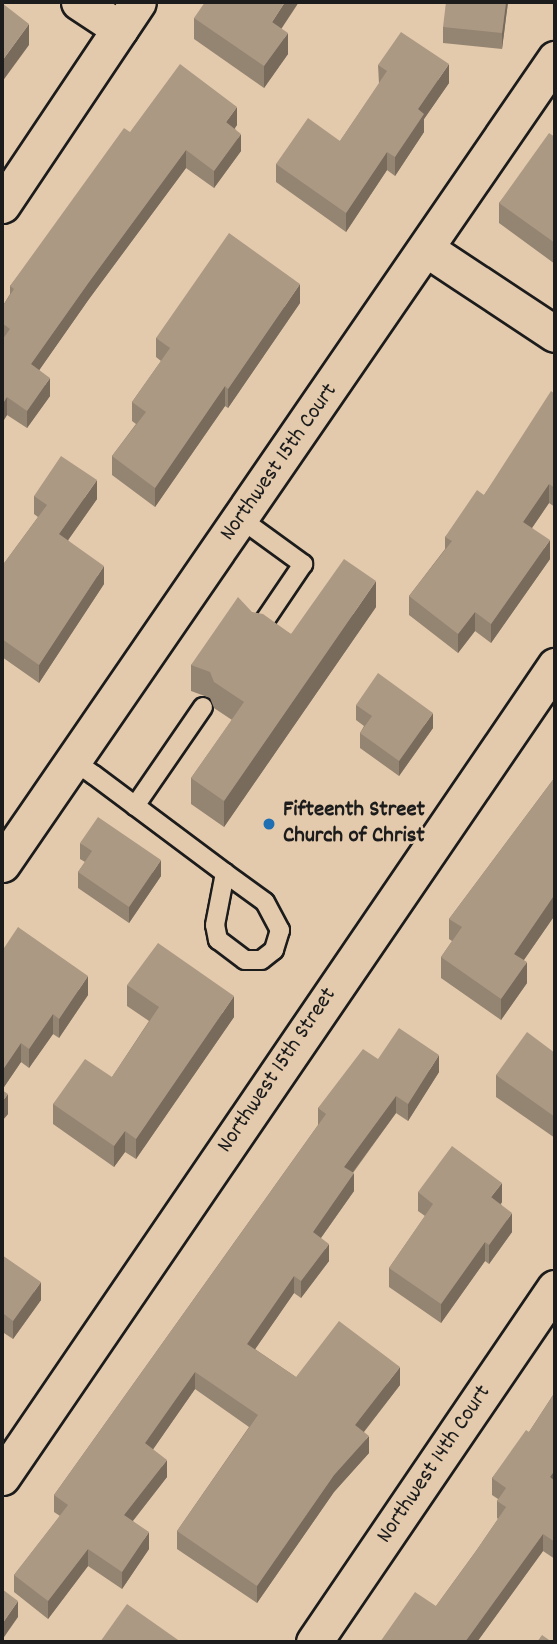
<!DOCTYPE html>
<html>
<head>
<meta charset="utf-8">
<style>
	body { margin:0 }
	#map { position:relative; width:557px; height:1644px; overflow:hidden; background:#e4caac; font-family:Dekko,sans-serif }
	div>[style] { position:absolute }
	.roads { filter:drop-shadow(2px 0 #1c1c1c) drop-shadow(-2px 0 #1c1c1c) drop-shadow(0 2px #1c1c1c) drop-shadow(0 -2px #1c1c1c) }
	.lane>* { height:18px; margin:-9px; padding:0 9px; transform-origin:9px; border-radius:9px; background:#e4caac }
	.street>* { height:35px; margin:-17.5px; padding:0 17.5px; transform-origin:17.5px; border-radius:17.5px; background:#e4caac }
	.wall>* { inset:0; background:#948472 }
	.shaded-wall>* { inset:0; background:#786b5c }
	.building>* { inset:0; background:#ac9984 }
	.dots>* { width:19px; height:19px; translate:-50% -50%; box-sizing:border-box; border:4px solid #e4caac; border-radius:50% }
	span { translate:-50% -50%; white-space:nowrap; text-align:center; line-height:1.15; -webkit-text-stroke:5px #e4caac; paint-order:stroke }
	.street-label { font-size:23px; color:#1c1c1c }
	.poi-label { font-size:23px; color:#1c1c1c; font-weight:700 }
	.left { translate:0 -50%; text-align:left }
	.frame { position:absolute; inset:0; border:4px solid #1c1c1c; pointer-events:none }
</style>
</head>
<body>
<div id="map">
	<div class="roads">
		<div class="lane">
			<div style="left:241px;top:519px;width:77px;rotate:36deg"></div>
			<div style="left:303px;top:564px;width:78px;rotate:124.1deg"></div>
			<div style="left:74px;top:761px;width:24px;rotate:35deg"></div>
			<div style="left:94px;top:775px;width:164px;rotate:36.8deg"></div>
			<div style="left:225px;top:873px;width:49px;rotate:35.9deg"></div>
			<div style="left:265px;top:902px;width:32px;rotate:62deg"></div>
			<div style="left:280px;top:930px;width:21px;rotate:107deg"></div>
			<div style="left:274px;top:950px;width:16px;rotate:142deg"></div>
			<div style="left:261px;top:960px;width:16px;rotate:180deg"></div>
			<div style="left:245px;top:960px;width:34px;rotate:-143deg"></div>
			<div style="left:218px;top:940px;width:15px;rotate:-101deg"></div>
			<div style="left:215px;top:925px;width:53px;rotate:-79.1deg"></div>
			<div style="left:135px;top:806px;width:120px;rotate:-55.5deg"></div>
		</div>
		<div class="street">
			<div style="left:79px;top:2px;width:49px;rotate:33.4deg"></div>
			<div style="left:2px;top:205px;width:244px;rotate:-56.2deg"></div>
			<div style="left:428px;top:250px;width:152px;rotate:33.5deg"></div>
			<div style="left:2px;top:864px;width:977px;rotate:-55.51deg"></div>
			<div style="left:2px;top:1477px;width:982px;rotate:-55.71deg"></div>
			<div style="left:314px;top:1642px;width:428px;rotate:-55.8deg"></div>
		</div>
	</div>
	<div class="wall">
		<div style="clip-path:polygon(508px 2px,502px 49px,443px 43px,443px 27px)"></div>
		<div style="clip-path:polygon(194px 18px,281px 28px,288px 54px,264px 88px,194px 39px)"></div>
		<div style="clip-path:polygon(378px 65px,449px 83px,424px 119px,424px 132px,395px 176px,387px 170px,346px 232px,276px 182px,276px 164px,340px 141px,379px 84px)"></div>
		<div style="clip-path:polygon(237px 125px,235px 128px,241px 151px,214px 188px,186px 168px,89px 299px,39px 370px,50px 396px,27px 428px,7px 415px,2px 423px,2px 307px,10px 294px,10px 286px,130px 132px)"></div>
		<div style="clip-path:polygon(555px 137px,555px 268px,555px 264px,499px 223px,499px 203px)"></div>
		<div style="clip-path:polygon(300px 303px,228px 408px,225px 406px,155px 507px,112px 475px,112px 456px,136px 424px,132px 421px,132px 402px,161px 361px,156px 357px,156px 338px)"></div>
		<div style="clip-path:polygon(555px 394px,555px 507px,549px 503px,532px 528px,550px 559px,491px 643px,475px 631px,458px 653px,409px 615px,409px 596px,445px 549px,445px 537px,484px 495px)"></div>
		<div style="clip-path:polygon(34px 496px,97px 499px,68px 540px,104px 584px,39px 683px,2px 657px,2px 566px,38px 517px,34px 514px)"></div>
		<div style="clip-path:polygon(376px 607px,224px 827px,191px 804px,191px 778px,232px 720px,214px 708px,210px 698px,191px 691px,191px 665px,252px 612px,291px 634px)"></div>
		<div style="clip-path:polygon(356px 705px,433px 728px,399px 776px,360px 748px,360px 733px,364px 726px,356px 720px)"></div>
		<div style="clip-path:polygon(555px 777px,555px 915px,524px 960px,527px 983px,501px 1020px,441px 978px,441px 957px,452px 941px,449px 939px,449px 919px)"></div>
		<div style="clip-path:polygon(80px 843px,161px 876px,129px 923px,78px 888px,78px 872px,85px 862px,80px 859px)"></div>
		<div style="clip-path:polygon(2px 951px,88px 995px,59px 1038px,53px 1034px,29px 1068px,21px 1062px,2px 1090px,8px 1114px,2px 1121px)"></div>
		<div style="clip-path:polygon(127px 985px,234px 1017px,136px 1159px,125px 1152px,114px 1167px,53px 1124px,53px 1104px,112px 1077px,149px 1021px,127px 1006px)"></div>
		<div style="clip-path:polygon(555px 1053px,555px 1138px,496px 1097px,496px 1075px)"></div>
		<div style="clip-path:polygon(378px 1059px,439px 1072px,408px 1121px,396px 1113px,353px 1173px,354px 1191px,321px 1238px,329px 1261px,301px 1298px,294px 1293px,255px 1349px,296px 1377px,400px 1385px,364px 1432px,369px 1453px,334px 1492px,257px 1603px,177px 1549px,177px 1531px,249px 1427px,195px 1389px,153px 1449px,167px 1477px,133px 1521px,149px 1549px,122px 1589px,88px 1566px,48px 1619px,14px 1592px,14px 1575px,60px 1516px,54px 1512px,54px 1495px,318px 1125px,318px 1108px)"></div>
		<div style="clip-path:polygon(418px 1192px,502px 1202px,501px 1204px,512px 1232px,489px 1264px,485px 1261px,441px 1323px,389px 1287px,389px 1268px,425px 1216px,418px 1211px)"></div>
		<div style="clip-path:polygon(2px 1255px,41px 1300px,13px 1339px,4px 1333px,2px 1336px)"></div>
		<div style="clip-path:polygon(555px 1392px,555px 1559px,543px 1551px,477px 1642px,380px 1642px,436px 1606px,476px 1551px,498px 1519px,497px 1518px,497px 1501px,498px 1499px,492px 1495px,492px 1478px,529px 1432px)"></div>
	</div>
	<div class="shaded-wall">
		<div style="clip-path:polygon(285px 2px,299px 2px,272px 43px,272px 22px)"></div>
		<div style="clip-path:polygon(506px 2px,508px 2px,502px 49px,502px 33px)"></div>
		<div style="clip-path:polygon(29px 24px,29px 45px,2px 82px,2px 61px)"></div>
		<div style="clip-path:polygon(288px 33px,288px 54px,264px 88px,264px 66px)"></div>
		<div style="clip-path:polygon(449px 64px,449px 83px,424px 119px,424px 132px,395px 176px,395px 157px,418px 109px)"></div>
		<div style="clip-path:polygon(237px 107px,237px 125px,226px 140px,226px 122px)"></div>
		<div style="clip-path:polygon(241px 134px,241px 151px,214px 188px,214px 171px)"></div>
		<div style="clip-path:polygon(186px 150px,186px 168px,89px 299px,31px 382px,31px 364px,89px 282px)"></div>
		<div style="clip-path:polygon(387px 152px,387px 170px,346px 232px,346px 213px)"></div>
		<div style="clip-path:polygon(300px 284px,300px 303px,228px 408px,228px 389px)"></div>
		<div style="clip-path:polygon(50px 378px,50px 396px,27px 428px,27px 411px)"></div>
		<div style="clip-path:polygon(225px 386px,225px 406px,155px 507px,155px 488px)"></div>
		<div style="clip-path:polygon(7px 397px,7px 415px,2px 423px,2px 405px)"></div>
		<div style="clip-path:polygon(97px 480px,97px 499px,59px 553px,59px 534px)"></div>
		<div style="clip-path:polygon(549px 484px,549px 503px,523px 541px,523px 522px)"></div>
		<div style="clip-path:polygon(550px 540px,550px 559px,491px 643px,491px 624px)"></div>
		<div style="clip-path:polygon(104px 566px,104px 584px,39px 683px,39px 665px)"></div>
		<div style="clip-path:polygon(376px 581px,376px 607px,224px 827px,224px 801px)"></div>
		<div style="clip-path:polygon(475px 612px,475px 631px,458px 653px,458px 634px)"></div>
		<div style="clip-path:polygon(433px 713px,433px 728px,399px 776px,399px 761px)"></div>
		<div style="clip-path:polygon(161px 860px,161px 876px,129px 923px,129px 907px)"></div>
		<div style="clip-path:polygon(555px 894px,555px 915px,514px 974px,514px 954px)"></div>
		<div style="clip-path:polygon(527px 962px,527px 983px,501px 1020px,501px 999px)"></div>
		<div style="clip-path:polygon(88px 976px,88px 995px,59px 1038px,59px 1019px)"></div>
		<div style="clip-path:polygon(234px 996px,234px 1017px,136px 1159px,136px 1139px)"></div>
		<div style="clip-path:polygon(53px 1014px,53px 1034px,29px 1068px,29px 1049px)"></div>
		<div style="clip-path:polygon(21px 1043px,21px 1062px,2px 1090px,2px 1071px)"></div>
		<div style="clip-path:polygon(439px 1055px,439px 1072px,408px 1121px,408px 1104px)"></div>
		<div style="clip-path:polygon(8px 1094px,8px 1114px,2px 1121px,2px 1102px)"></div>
		<div style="clip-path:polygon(396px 1096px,396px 1113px,344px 1184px,344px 1167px)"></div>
		<div style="clip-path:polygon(125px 1131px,125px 1152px,114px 1167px,114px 1146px)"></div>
		<div style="clip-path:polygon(354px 1173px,354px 1191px,313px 1249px,313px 1232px)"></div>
		<div style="clip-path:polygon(502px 1183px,502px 1202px,491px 1216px,491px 1197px)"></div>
		<div style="clip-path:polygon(512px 1213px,512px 1232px,489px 1264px,489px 1245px)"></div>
		<div style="clip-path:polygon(485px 1242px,485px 1261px,441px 1323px,441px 1304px)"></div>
		<div style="clip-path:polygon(329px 1244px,329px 1261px,301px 1298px,301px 1281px)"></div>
		<div style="clip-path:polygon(294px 1276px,294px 1293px,247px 1361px,247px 1344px)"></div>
		<div style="clip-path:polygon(41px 1282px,41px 1300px,13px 1339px,13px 1321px)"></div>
		<div style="clip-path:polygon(4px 1314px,4px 1333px,2px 1336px,2px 1318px)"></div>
		<div style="clip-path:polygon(400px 1367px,400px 1385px,355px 1443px,355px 1425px)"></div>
		<div style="clip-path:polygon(195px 1372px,195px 1389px,145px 1461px,145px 1443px)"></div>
		<div style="clip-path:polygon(369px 1436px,369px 1453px,334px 1492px,257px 1603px,257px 1586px,334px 1475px)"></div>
		<div style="clip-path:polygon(167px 1460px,167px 1477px,124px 1532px,124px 1515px)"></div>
		<div style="clip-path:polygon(555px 1470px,555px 1487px,550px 1477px)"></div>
		<div style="clip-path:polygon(149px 1532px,149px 1549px,122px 1589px,122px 1572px)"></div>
		<div style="clip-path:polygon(543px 1534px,543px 1551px,477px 1642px,465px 1642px)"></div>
		<div style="clip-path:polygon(88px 1549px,88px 1566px,48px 1619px,48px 1601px)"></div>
		<div style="clip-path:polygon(18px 1601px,18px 1617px,2px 1640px,2px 1624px)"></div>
	</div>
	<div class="building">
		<div style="clip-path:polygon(205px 2px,285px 2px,272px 22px,288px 33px,264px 66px,194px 18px)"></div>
		<div style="clip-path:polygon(446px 2px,506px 2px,502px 33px,443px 27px)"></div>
		<div style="clip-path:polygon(2px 3px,29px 24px,2px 61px)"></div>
		<div style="clip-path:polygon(401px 32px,449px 64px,418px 109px,424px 114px,395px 157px,387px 152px,346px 213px,276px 164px,308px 118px,340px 141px,387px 71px,378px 65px)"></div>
		<div style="clip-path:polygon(180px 64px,237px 107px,226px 122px,241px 134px,214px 171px,186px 150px,89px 282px,31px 364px,50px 378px,27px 411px,7px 397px,2px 405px,2px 340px,10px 329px,2px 323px,2px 307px,14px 289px,10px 286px,124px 128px,130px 132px)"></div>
		<div style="clip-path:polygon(549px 133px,555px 137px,555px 243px,499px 203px)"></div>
		<div style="clip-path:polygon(229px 233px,300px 284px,228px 389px,225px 386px,155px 488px,112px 456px,146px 412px,132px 402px,170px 348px,156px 338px)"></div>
		<div style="clip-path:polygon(551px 391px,555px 394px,555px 488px,549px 484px,523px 522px,550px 540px,491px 624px,475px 612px,458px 634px,409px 596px,452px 541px,445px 537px,477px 490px,484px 495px)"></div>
		<div style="clip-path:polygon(61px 456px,97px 480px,59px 534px,104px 566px,39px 665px,2px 639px,2px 566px,47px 505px,34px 496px)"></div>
		<div style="clip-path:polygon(344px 559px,376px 581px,224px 801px,191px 778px,244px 702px,214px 682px,210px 672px,191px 665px,238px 597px,252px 612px,263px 614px,291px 634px)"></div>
		<div style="clip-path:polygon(378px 673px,433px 713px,399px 761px,360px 733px,372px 716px,356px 705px)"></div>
		<div style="clip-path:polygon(555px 777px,555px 894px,514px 954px,527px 962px,501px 999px,441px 957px,462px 927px,449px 919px)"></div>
		<div style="clip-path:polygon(98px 817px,161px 860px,129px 907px,78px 872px,92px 851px,80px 843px)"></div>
		<div style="clip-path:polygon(18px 927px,88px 976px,59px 1019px,53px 1014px,29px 1049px,21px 1043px,2px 1071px,2px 951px)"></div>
		<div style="clip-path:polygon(158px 943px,234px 996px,136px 1139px,125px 1131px,114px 1146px,53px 1104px,85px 1059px,112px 1077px,159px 1007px,127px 985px)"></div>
		<div style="clip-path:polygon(399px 1028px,439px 1055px,408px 1104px,396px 1096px,344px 1167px,354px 1173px,313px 1232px,329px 1244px,301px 1281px,294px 1276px,247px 1344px,296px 1377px,339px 1321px,400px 1367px,355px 1425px,369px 1436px,334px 1475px,257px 1586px,177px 1531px,258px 1415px,195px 1372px,145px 1443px,167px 1460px,124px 1515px,149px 1532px,122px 1572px,88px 1549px,48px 1601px,14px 1575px,68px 1505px,54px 1495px,326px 1114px,318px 1108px,363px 1049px,378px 1059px)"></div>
		<div style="clip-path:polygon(527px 1032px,555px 1053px,555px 1117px,496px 1075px)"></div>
		<div style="clip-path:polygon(2px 1090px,8px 1094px,2px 1102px)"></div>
		<div style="clip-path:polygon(452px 1146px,502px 1183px,491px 1197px,512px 1213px,489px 1245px,485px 1242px,441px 1304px,389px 1268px,433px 1204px,418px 1192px)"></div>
		<div style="clip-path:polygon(2px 1255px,41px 1282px,13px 1321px,4px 1314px,2px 1318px)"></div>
		<div style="clip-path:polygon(555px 1392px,555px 1470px,550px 1477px,555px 1481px,555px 1542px,543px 1534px,465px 1642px,380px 1642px,415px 1592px,436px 1606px,476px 1551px,506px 1507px,497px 1501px,506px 1488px,492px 1478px,526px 1430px,529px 1432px)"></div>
		<div style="clip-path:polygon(2px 1589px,18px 1601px,2px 1624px)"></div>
		<div style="clip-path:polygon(127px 1604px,181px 1642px,100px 1642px)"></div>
		<div style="clip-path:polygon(542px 1635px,552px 1642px,537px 1642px)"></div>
	</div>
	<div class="dots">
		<div style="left:269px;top:824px;background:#1f6fb2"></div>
	</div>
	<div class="street-label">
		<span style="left:280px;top:463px;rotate:-55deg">Northwest 15th Court</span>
		<span style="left:278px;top:1071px;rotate:-56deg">Northwest 15th Street</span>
		<span style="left:435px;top:1465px;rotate:-56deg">Northwest 14th Court</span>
	</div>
	<div class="poi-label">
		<span class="left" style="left:283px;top:824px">Fifteenth Street<br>Church of Christ</span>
	</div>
	<div class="frame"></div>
</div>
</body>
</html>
